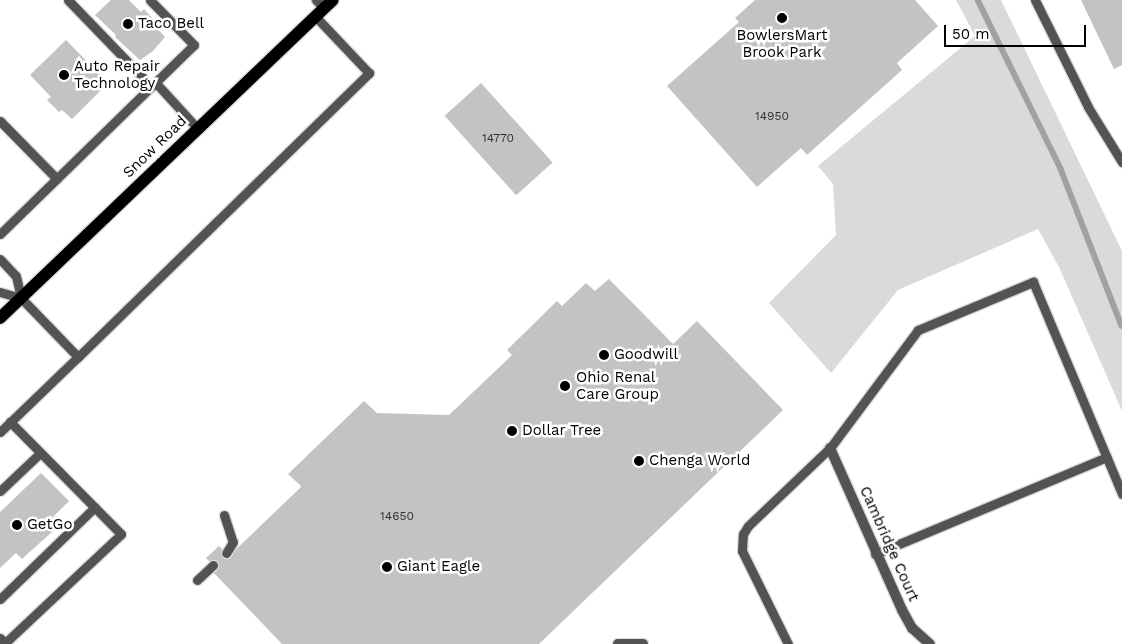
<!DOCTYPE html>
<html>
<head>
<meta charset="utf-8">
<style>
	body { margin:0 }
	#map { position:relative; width:1122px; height:644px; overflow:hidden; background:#fff; font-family:"Work Sans",sans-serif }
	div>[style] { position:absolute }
	.green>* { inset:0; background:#dadada }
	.stream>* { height:5.5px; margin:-2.75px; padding:0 2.75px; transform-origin:2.75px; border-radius:2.75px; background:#a1a1a1 }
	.building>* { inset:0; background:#c3c3c3; transform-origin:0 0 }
	.roads { filter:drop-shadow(1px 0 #dbdbdb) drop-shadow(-1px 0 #dbdbdb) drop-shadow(0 1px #dbdbdb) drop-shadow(0 -1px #dbdbdb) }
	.lane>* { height:9px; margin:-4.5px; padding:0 4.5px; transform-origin:4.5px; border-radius:4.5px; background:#535353 }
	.street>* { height:10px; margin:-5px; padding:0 5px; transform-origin:5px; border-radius:5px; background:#535353 }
	.primary>* { height:12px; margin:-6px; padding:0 6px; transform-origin:6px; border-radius:6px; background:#000 }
	.dots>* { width:14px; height:14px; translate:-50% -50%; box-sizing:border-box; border:2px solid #fff; border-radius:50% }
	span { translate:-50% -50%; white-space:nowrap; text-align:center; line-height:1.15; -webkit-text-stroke:5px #fff; paint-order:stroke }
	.number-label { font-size:12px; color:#313131 }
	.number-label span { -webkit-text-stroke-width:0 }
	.poi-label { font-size:15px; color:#000 }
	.left { translate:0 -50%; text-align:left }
	.street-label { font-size:15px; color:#000 }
	.scale { position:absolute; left:944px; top:25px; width:142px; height:22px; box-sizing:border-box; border:2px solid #000; border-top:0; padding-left:6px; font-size:15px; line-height:18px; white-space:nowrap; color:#000; -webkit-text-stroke:4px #fff; paint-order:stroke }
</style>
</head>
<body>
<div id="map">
	<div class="green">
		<div style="clip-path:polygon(956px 0,1001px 0,1122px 251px,1122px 411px,1059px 267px,1038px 229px,898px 290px,831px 373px,769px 303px,836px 235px,833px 184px,818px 166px,975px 36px)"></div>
	</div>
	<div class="stream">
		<div style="left:978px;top:0;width:188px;rotate:63.8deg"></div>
		<div style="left:1061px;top:169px;width:168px;rotate:68.8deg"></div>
	</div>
	<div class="building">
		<div style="clip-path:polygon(111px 0,129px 0,141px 12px,144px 9px,154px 20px,152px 23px,165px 37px,153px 51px,140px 60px,115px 37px,116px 35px,95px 15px)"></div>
		<div style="clip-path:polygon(755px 0,915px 0,938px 26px,897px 63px,902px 70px,807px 155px,801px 148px,757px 187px,667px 86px,739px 22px,735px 18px)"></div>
		<div style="clip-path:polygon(1081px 0,1122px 0,1122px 65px,1114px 69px)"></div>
		<div style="clip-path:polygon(66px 40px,108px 83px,72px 119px,62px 110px,59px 112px,47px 100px,51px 97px,30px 75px)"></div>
		<div style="left:481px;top:83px;width:107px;height:49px;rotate:48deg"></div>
		<div style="clip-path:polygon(609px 279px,673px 344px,697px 321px,783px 410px,539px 644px,282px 644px,213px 572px,216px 568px,206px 558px,219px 546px,229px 556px,300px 488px,301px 486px,288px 474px,364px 401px,377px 413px,449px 415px,512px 355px,507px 350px,557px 301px,562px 306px,586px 283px,595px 291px)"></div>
		<div style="clip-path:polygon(41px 473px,69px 501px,46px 524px,53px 531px,22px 559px,16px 553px,0 568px,0 512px)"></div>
	</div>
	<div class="roads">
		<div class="lane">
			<div style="left:68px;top:0;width:120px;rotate:46deg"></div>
			<div style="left:316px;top:0;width:11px;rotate:45deg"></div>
			<div style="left:1035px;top:0;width:119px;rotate:63.6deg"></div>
			<div style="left:1088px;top:107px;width:65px;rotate:58.3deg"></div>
			<div style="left:155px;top:82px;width:64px;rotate:47.5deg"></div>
			<div style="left:0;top:121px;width:81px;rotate:45.5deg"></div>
			<div style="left:0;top:234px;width:271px;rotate:-44.3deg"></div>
			<div style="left:194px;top:45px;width:63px;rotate:-134.4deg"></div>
			<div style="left:0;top:259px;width:23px;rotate:47deg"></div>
			<div style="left:16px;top:276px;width:23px;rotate:77deg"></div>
			<div style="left:0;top:292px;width:22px;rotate:16deg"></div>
			<div style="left:21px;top:298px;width:82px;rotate:46deg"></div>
			<div style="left:78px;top:357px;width:407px;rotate:-44.3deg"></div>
			<div style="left:369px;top:73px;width:79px;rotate:-133.5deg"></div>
			<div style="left:0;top:432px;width:108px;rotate:-43.9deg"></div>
			<div style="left:0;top:491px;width:55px;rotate:-43.5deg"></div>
			<div style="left:224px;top:515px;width:28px;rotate:72deg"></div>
			<div style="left:233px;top:542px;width:13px;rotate:122deg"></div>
			<div style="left:875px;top:554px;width:251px;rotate:-22.7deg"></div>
			<div style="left:197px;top:580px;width:22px;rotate:-43deg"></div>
			<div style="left:0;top:599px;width:132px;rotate:-44.1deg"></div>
			<div style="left:0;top:638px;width:7px;rotate:45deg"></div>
			<div style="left:5px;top:643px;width:159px;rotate:-43.2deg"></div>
			<div style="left:121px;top:534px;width:158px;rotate:-134.7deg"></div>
			<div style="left:788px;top:644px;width:104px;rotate:-116.3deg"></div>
			<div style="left:742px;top:551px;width:17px;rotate:-87deg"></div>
			<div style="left:743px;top:534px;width:9px;rotate:-58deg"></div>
			<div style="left:748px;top:526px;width:113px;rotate:-43.6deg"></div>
			<div style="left:830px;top:448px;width:147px;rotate:-53.3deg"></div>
			<div style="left:918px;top:330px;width:125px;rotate:-22.7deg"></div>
			<div style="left:1033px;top:282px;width:230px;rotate:67.2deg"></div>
		</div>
		<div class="street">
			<div style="left:830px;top:448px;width:177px;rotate:66deg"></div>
			<div style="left:902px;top:610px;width:21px;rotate:61deg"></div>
			<div style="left:912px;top:628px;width:24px;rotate:42deg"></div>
			<div style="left:618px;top:644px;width:25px"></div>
		</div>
		<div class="primary">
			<div style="left:0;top:318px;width:460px;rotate:-43.7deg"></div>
		</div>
	</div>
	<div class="dots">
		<div style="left:782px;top:18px;background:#000"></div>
		<div style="left:128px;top:24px;background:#000"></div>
		<div style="left:64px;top:75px;background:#000"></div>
		<div style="left:604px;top:355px;background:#000"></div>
		<div style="left:565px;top:386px;background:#000"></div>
		<div style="left:512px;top:431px;background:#000"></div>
		<div style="left:639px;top:461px;background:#000"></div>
		<div style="left:17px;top:525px;background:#000"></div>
		<div style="left:387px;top:567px;background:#000"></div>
	</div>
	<div class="number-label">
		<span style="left:772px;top:117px">14950</span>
		<span style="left:498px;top:139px">14770</span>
		<span style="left:397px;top:517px">14650</span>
	</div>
	<div class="poi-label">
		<span class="left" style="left:138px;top:24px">Taco Bell</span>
		<span style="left:782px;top:44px">BowlersMart<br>Brook Park</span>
		<span class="left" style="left:74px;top:75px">Auto Repair<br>Technology</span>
		<span class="left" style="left:614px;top:355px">Goodwill</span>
		<span class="left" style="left:576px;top:386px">Ohio Renal<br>Care Group</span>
		<span class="left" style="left:522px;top:431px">Dollar Tree</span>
		<span class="left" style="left:649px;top:461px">Chenga World</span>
		<span class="left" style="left:27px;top:525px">GetGo</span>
		<span class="left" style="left:397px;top:567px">Giant Eagle</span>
	</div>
	<div class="street-label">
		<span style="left:155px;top:147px;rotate:-44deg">Snow Road</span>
		<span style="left:889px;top:544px;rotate:66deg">Cambridge Court</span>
	</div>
	<div class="scale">50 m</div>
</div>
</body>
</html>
